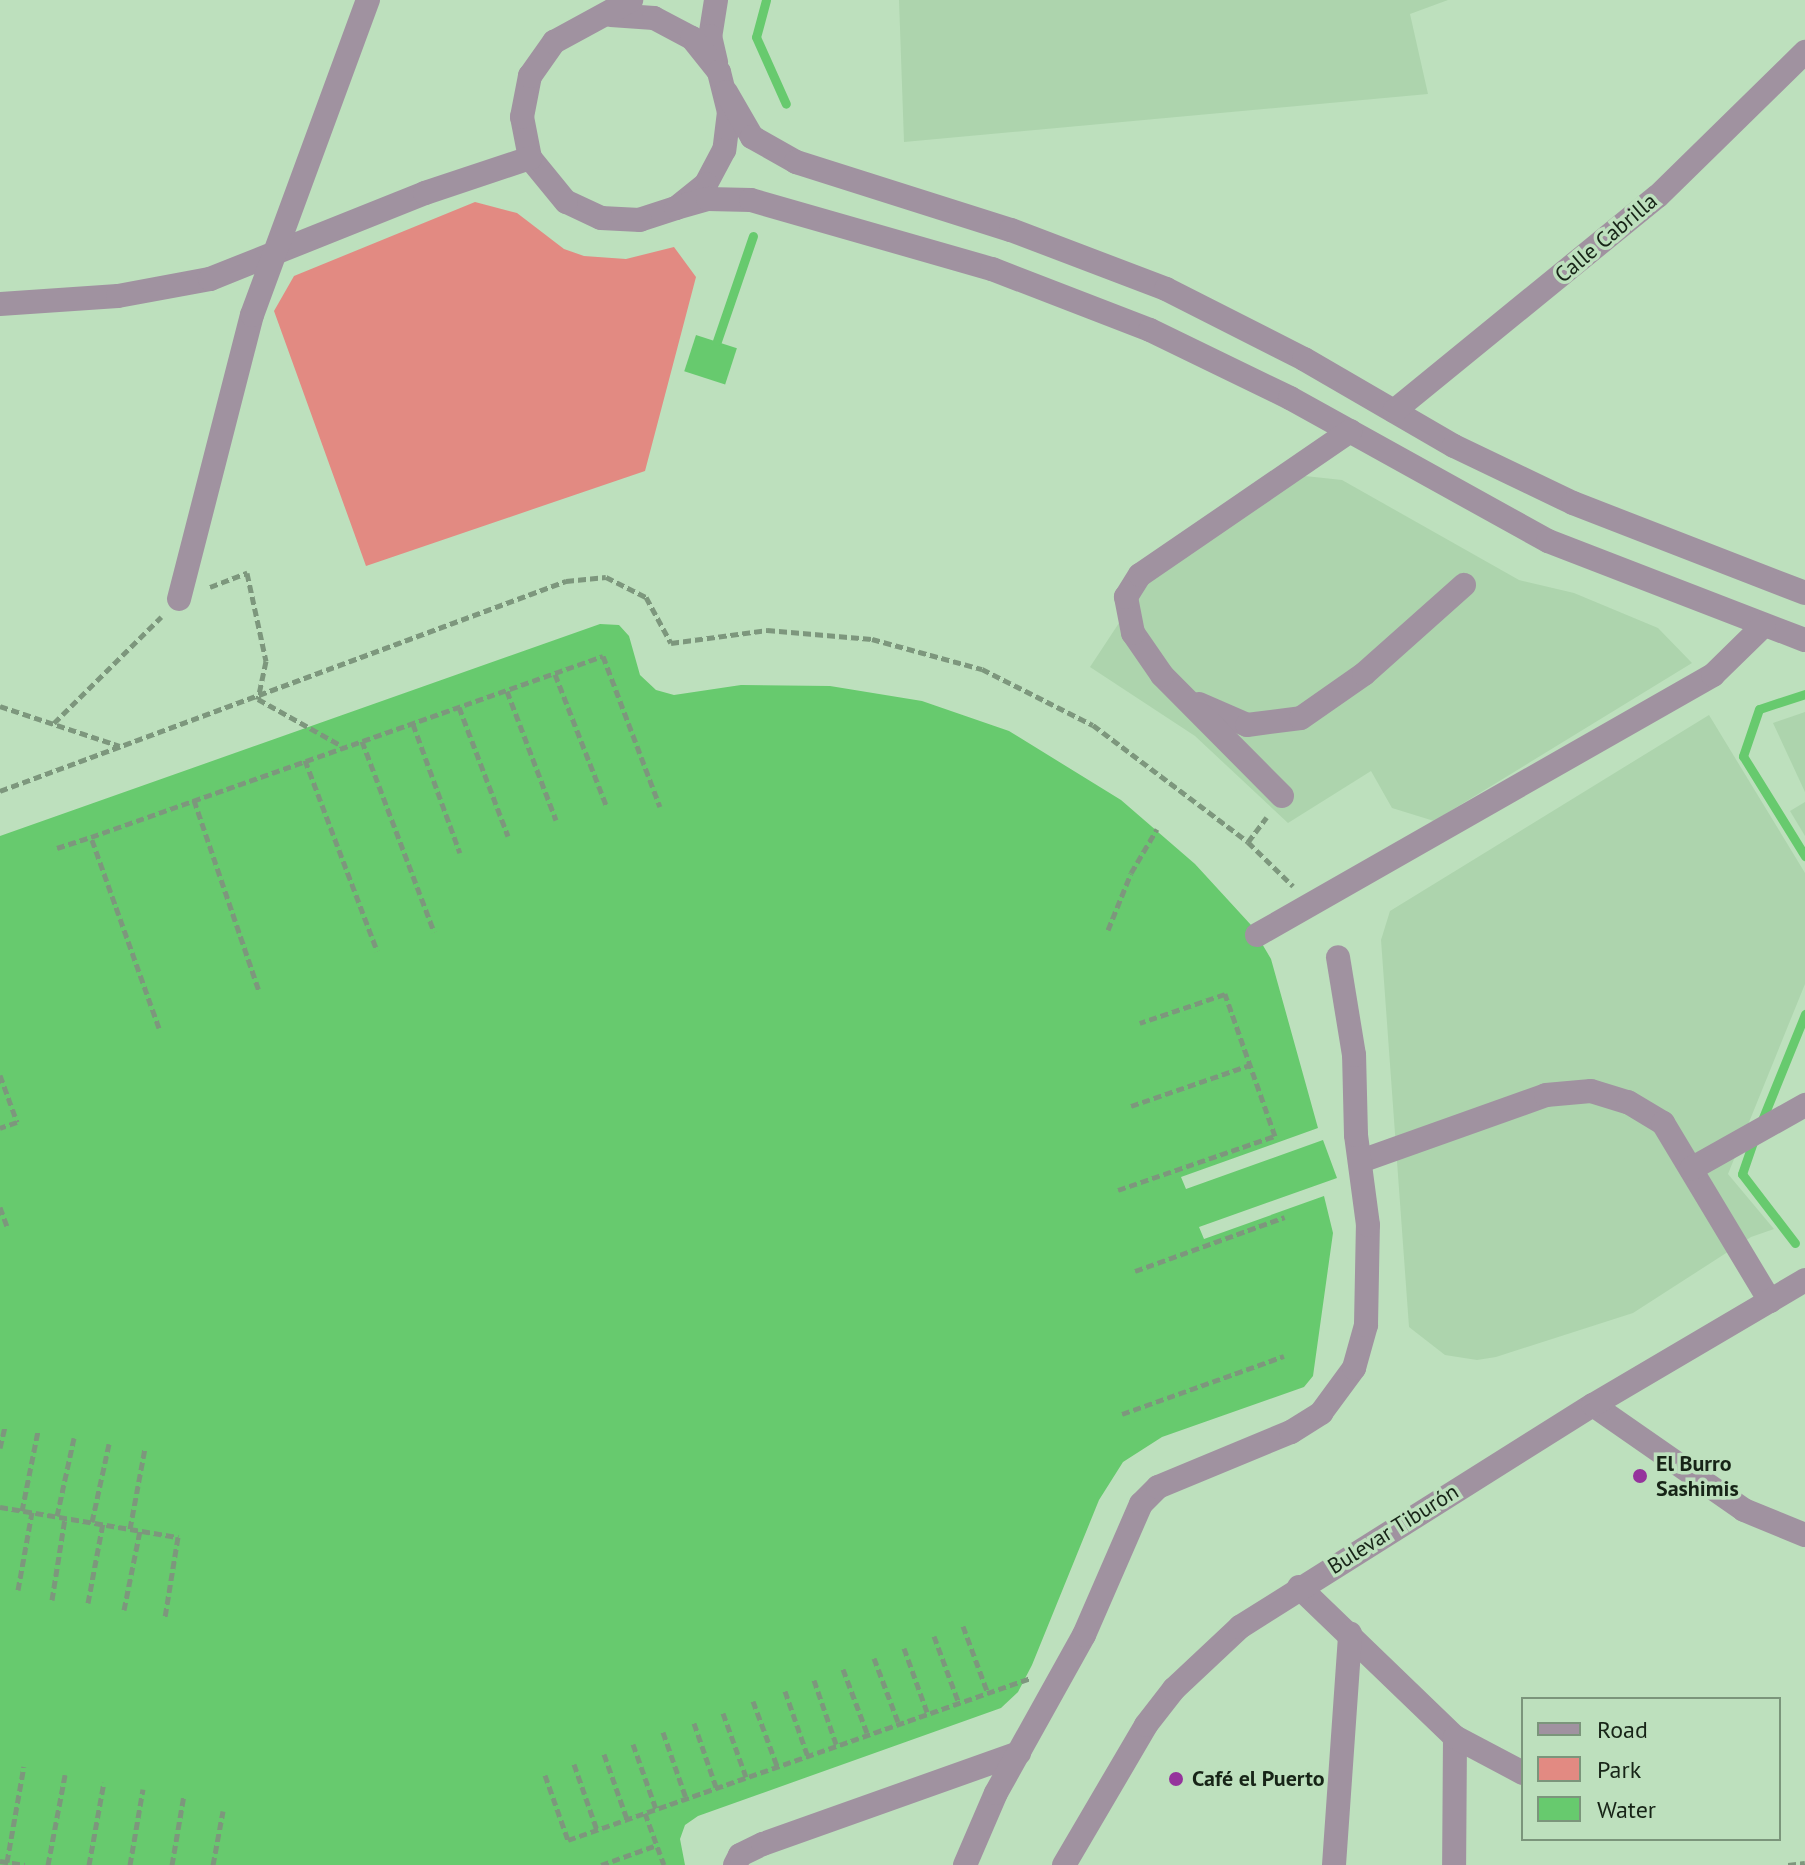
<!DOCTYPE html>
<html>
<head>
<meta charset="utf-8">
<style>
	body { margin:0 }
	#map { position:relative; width:1805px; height:1865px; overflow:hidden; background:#bde0bd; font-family:"PT Sans",sans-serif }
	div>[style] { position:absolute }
	.built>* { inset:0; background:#add4ad }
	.green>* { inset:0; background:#e28a82 }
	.water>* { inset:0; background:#67ca6e; transform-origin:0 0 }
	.stream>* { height:9px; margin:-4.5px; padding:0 4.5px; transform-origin:4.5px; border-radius:4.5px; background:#67ca6e }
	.path>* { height:5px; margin-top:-2.5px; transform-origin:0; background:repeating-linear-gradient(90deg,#7d977d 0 8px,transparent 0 12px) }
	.minor>* { height:24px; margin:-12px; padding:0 12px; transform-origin:12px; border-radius:12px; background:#a092a0 }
	.dots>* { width:22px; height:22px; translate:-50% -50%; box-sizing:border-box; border:4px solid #bde0bd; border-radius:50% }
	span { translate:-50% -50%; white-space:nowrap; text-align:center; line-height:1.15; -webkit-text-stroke:7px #bde0bd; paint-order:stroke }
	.street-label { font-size:22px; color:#172417 }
	.poi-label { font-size:22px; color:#172417; font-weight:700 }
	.left { translate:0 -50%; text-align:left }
	.legend { position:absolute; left:1521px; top:1697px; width:260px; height:144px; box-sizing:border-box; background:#bde0bd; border:2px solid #7b957b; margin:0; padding:10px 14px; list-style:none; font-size:24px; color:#172417 }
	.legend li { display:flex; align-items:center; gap:16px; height:40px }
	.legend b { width:40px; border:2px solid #7b957b }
</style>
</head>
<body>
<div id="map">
	<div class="built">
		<div style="clip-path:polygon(899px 0,1448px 0,1410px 14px,1428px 94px,904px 142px)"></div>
		<div style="clip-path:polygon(1305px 476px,1342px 480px,1519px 580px,1574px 593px,1658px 628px,1692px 663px,1434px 821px,1392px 808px,1371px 771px,1288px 823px,1195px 736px,1090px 667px,1146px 582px)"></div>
		<div style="clip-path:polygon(1805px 712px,1805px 792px,1773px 723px)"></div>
		<div style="clip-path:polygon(1709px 715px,1805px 873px,1805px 984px,1728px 1174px,1774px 1229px,1751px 1237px,1633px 1313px,1496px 1357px,1477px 1360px,1445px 1355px,1409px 1327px,1381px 940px,1390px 911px)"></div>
		<div style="clip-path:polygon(1805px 802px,1805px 836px,1790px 811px)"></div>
	</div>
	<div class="green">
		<div style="clip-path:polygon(475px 202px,517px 213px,564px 249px,584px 256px,626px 259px,674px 247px,696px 277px,645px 471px,366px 566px,274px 311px,294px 276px)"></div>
	</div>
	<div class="water">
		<div style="left:696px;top:335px;width:43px;height:38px;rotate:18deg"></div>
		<div style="clip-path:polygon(600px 624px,619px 625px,629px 636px,640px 675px,656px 690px,674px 695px,741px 685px,830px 686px,922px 701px,1009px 731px,1121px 800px,1195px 864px,1251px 925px,1271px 959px,1318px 1128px,1181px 1177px,1186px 1189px,1323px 1140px,1337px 1178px,1199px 1227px,1204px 1239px,1324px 1196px,1333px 1233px,1313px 1376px,1304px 1387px,1162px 1437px,1123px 1462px,1099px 1500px,1032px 1665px,1018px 1692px,1001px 1708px,698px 1816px,685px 1825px,680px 1839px,685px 1865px,0 1865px,0 836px)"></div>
	</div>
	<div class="stream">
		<div style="left:766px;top:0;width:38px;rotate:105deg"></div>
		<div style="left:756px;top:37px;width:73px;rotate:65.9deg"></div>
		<div style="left:717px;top:341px;width:111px;rotate:-71.1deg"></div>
		<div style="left:1805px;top:694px;width:48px;rotate:161.9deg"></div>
		<div style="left:1759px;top:709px;width:50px;rotate:108.8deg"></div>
		<div style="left:1743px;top:756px;width:118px;rotate:58.2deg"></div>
		<div style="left:1760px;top:1125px;width:120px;rotate:-67.9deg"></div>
		<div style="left:1754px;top:1139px;width:37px;rotate:109deg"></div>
		<div style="left:1742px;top:1174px;width:87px;rotate:52.5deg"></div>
	</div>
	<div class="path">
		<div style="left:210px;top:587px;width:40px;rotate:-21deg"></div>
		<div style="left:247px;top:573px;width:90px;rotate:77.8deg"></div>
		<div style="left:266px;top:661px;width:39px;rotate:102deg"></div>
		<div style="left:258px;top:699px;width:96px;rotate:29.2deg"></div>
		<div style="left:555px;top:674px;width:141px;rotate:68.7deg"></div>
		<div style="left:507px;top:691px;width:138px;rotate:69.2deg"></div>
		<div style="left:0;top:706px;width:126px;rotate:18.4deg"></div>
		<div style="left:459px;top:707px;width:138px;rotate:69.2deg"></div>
		<div style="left:54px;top:723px;width:151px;rotate:-44.7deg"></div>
		<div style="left:413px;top:724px;width:137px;rotate:70deg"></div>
		<div style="left:362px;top:741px;width:204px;rotate:69.3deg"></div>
		<div style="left:305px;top:760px;width:204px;rotate:69.3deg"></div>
		<div style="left:0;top:791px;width:604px;rotate:-20.36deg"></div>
		<div style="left:566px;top:581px;width:40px;rotate:-5.7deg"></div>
		<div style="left:606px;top:577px;width:45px;rotate:26.6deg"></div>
		<div style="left:646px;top:597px;width:52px;rotate:61.5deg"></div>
		<div style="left:671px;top:643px;width:97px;rotate:-7.7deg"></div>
		<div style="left:767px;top:630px;width:105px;rotate:4.9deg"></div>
		<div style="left:872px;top:639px;width:114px;rotate:15.3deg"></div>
		<div style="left:982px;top:669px;width:124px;rotate:26.8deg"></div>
		<div style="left:1093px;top:725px;width:194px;rotate:37deg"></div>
		<div style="left:1248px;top:842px;width:31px;rotate:-53deg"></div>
		<div style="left:194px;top:800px;width:202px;rotate:71.2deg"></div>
		<div style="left:1248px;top:842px;width:63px;rotate:44.4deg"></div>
		<div style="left:57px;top:848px;width:36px;rotate:-18deg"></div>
		<div style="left:1108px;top:930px;width:61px;rotate:-68deg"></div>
		<div style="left:1131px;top:873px;width:51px;rotate:-59.4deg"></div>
		<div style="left:159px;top:1028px;width:203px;rotate:-109.6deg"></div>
		<div style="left:91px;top:837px;width:543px;rotate:-19.47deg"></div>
		<div style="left:603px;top:656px;width:161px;rotate:69.3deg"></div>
		<div style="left:0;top:1075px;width:50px;rotate:70.1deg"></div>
		<div style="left:17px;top:1122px;width:18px;rotate:161deg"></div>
		<div style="left:1131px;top:1106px;width:126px;rotate:-19deg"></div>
		<div style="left:1118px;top:1190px;width:166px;rotate:-19deg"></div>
		<div style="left:1275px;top:1136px;width:151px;rotate:-109.4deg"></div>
		<div style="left:1225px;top:994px;width:90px;rotate:161.2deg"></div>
		<div style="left:0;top:1207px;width:20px;rotate:70deg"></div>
		<div style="left:1135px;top:1271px;width:159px;rotate:-19.8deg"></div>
		<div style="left:1122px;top:1414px;width:172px;rotate:-19.7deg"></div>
		<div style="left:0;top:1448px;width:22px;rotate:-77deg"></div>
		<div style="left:0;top:1507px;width:181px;rotate:9.6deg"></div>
		<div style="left:178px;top:1537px;width:81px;rotate:99.2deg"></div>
		<div style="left:22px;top:1511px;width:82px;rotate:-78.7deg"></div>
		<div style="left:57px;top:1516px;width:80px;rotate:-77.7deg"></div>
		<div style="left:92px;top:1522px;width:80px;rotate:-77.7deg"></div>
		<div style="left:130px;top:1529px;width:82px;rotate:-79.5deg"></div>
		<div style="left:18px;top:1590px;width:79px;rotate:-79.8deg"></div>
		<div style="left:52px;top:1600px;width:83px;rotate:-81deg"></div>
		<div style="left:88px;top:1603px;width:81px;rotate:-79.4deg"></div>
		<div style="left:124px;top:1610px;width:81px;rotate:-78.6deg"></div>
		<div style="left:963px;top:1626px;width:69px;rotate:69.7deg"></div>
		<div style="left:934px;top:1636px;width:69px;rotate:69.7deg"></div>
		<div style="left:904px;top:1648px;width:68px;rotate:70.2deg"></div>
		<div style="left:874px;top:1658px;width:68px;rotate:69.4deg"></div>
		<div style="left:843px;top:1669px;width:68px;rotate:69.4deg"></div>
		<div style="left:814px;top:1680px;width:68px;rotate:71deg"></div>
		<div style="left:785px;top:1691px;width:67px;rotate:70.8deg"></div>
		<div style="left:753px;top:1701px;width:69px;rotate:69.7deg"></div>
		<div style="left:723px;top:1713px;width:68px;rotate:70.2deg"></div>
		<div style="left:694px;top:1723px;width:68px;rotate:71deg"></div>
		<div style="left:663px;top:1732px;width:70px;rotate:70.8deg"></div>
		<div style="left:633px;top:1744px;width:69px;rotate:70.5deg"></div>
		<div style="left:604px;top:1754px;width:69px;rotate:70.5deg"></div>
		<div style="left:574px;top:1764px;width:70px;rotate:70.8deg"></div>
		<div style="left:545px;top:1775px;width:69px;rotate:70.5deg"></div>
		<div style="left:568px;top:1840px;width:490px;rotate:-19.3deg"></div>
		<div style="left:645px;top:1813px;width:55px;rotate:69.9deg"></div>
		<div style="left:0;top:1861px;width:25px;rotate:9deg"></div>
		<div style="left:7px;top:1862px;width:97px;rotate:-80deg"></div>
		<div style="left:48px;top:1865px;width:92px;rotate:-79.3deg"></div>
		<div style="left:89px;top:1865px;width:84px;rotate:-79.8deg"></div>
		<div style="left:130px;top:1865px;width:77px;rotate:-80.3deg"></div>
		<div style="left:172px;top:1865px;width:71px;rotate:-80.3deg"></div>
		<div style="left:213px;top:1865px;width:55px;rotate:-79.5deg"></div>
		<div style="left:601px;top:1865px;width:59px;rotate:-19.7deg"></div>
		<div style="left:1788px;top:1865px;width:17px;rotate:-7deg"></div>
	</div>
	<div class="minor">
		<div style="left:716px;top:0;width:36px;rotate:99deg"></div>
		<div style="left:710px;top:36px;width:27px;rotate:77deg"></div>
		<div style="left:611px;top:15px;width:43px;rotate:4deg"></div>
		<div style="left:654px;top:18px;width:43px;rotate:27.8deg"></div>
		<div style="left:692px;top:38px;width:43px;rotate:51.5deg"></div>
		<div style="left:719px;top:72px;width:41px;rotate:76deg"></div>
		<div style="left:729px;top:112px;width:38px;rotate:97deg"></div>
		<div style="left:724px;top:150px;width:38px;rotate:118deg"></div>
		<div style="left:706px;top:184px;width:38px;rotate:141deg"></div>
		<div style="left:676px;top:208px;width:38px;rotate:162deg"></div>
		<div style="left:640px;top:220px;width:39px;rotate:-177deg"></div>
		<div style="left:601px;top:218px;width:38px;rotate:-155deg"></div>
		<div style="left:566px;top:202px;width:57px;rotate:-129.3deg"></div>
		<div style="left:530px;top:158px;width:42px;rotate:-101deg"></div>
		<div style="left:522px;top:117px;width:42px;rotate:-79deg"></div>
		<div style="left:530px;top:76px;width:42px;rotate:-54.8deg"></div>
		<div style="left:554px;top:42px;width:88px;rotate:-28.6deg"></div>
		<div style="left:726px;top:92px;width:52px;rotate:60deg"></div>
		<div style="left:752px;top:137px;width:51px;rotate:29.6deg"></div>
		<div style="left:796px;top:162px;width:225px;rotate:17.6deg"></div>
		<div style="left:1011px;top:230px;width:166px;rotate:20.8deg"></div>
		<div style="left:1166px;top:289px;width:155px;rotate:26.9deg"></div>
		<div style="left:1304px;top:359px;width:173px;rotate:30.1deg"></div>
		<div style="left:1454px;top:446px;width:132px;rotate:25.6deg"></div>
		<div style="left:1573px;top:503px;width:249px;rotate:21.2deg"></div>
		<div style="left:676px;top:208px;width:33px;rotate:-16deg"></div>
		<div style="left:708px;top:199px;width:43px;rotate:1.3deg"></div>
		<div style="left:751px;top:200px;width:251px;rotate:16deg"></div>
		<div style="left:992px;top:269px;width:169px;rotate:21.1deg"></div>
		<div style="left:1150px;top:330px;width:156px;rotate:25.9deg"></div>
		<div style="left:1290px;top:398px;width:295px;rotate:29deg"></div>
		<div style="left:1548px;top:541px;width:275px;rotate:21.1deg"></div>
		<div style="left:0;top:304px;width:118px;rotate:-3.9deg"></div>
		<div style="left:118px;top:296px;width:94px;rotate:-10.5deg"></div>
		<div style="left:210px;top:279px;width:232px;rotate:-21.8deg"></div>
		<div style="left:425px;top:193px;width:111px;rotate:-18.4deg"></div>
		<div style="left:1394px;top:411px;width:340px;rotate:-39.2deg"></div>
		<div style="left:1658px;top:196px;width:206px;rotate:-44.4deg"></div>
		<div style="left:179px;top:599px;width:293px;rotate:-75.6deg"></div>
		<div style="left:252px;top:315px;width:336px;rotate:-69.8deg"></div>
		<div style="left:1199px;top:704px;width:52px;rotate:23.6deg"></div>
		<div style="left:1247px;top:725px;width:54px;rotate:-7.4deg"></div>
		<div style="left:1301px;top:718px;width:77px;rotate:-34.9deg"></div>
		<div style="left:1364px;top:674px;width:134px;rotate:-41.7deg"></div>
		<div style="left:1282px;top:796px;width:170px;rotate:-134.8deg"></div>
		<div style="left:1162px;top:675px;width:51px;rotate:-124.6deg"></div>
		<div style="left:1133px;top:633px;width:37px;rotate:-101deg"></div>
		<div style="left:1126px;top:597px;width:26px;rotate:-58deg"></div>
		<div style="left:1140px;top:575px;width:255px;rotate:-34.4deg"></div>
		<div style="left:1257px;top:935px;width:525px;rotate:-29.69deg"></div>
		<div style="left:1713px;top:675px;width:71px;rotate:-44.4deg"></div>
		<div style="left:1361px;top:1161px;width:196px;rotate:-19.6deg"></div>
		<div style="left:1546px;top:1095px;width:45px;rotate:-5.1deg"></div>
		<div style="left:1591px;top:1091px;width:39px;rotate:17deg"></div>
		<div style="left:1628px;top:1102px;width:41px;rotate:31deg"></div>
		<div style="left:1663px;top:1123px;width:208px;rotate:59deg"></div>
		<div style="left:1691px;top:1169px;width:131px;rotate:-29.3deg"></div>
		<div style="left:1593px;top:1405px;width:184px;rotate:34.8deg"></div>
		<div style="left:1744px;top:1510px;width:66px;rotate:22.3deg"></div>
		<div style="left:1299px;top:1587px;width:216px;rotate:43.9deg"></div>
		<div style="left:1455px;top:1737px;width:128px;rotate:90.4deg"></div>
		<div style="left:1455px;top:1737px;width:77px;rotate:27.9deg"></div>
		<div style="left:735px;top:1865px;width:11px;rotate:-63deg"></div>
		<div style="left:740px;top:1855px;width:25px;rotate:-26deg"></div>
		<div style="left:763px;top:1844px;width:272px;rotate:-19.6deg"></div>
		<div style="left:965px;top:1865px;width:78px;rotate:-66.7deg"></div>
		<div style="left:996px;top:1793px;width:181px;rotate:-60.9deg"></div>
		<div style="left:1084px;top:1635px;width:143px;rotate:-66.5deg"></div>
		<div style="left:1141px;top:1504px;width:24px;rotate:-45deg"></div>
		<div style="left:1158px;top:1487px;width:144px;rotate:-22.5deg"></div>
		<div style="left:1291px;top:1432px;width:36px;rotate:-32deg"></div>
		<div style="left:1321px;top:1413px;width:56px;rotate:-53.7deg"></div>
		<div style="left:1354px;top:1368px;width:45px;rotate:-74.4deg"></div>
		<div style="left:1366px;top:1325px;width:100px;rotate:-88.9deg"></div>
		<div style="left:1368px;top:1225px;width:91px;rotate:-97.6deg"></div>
		<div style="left:1356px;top:1135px;width:80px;rotate:-91.4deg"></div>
		<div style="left:1354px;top:1055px;width:99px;rotate:-99.3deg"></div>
		<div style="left:1064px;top:1865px;width:162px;rotate:-59.6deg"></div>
		<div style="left:1146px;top:1725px;width:46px;rotate:-52.1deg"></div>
		<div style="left:1174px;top:1689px;width:91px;rotate:-43.2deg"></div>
		<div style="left:1240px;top:1627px;width:417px;rotate:-32.2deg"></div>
		<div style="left:1593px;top:1405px;width:246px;rotate:-30.5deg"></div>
		<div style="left:1334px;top:1865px;width:232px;rotate:-86deg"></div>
	</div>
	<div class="dots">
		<div style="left:1640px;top:1476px;background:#95349c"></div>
		<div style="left:1176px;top:1779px;background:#95349c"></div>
	</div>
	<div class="street-label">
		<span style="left:1606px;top:238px;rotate:-40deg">Calle Cabrilla</span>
		<span style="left:1393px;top:1529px;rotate:-32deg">Bulevar Tiburón</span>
	</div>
	<div class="poi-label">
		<span class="left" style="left:1656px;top:1476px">El Burro<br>Sashimis</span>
		<span class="left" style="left:1192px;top:1779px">Café el Puerto</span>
	</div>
	<ul class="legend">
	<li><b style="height:10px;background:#a092a0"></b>Road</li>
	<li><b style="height:22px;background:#e28a82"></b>Park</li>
	<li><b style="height:22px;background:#67ca6e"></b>Water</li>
	</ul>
</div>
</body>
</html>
